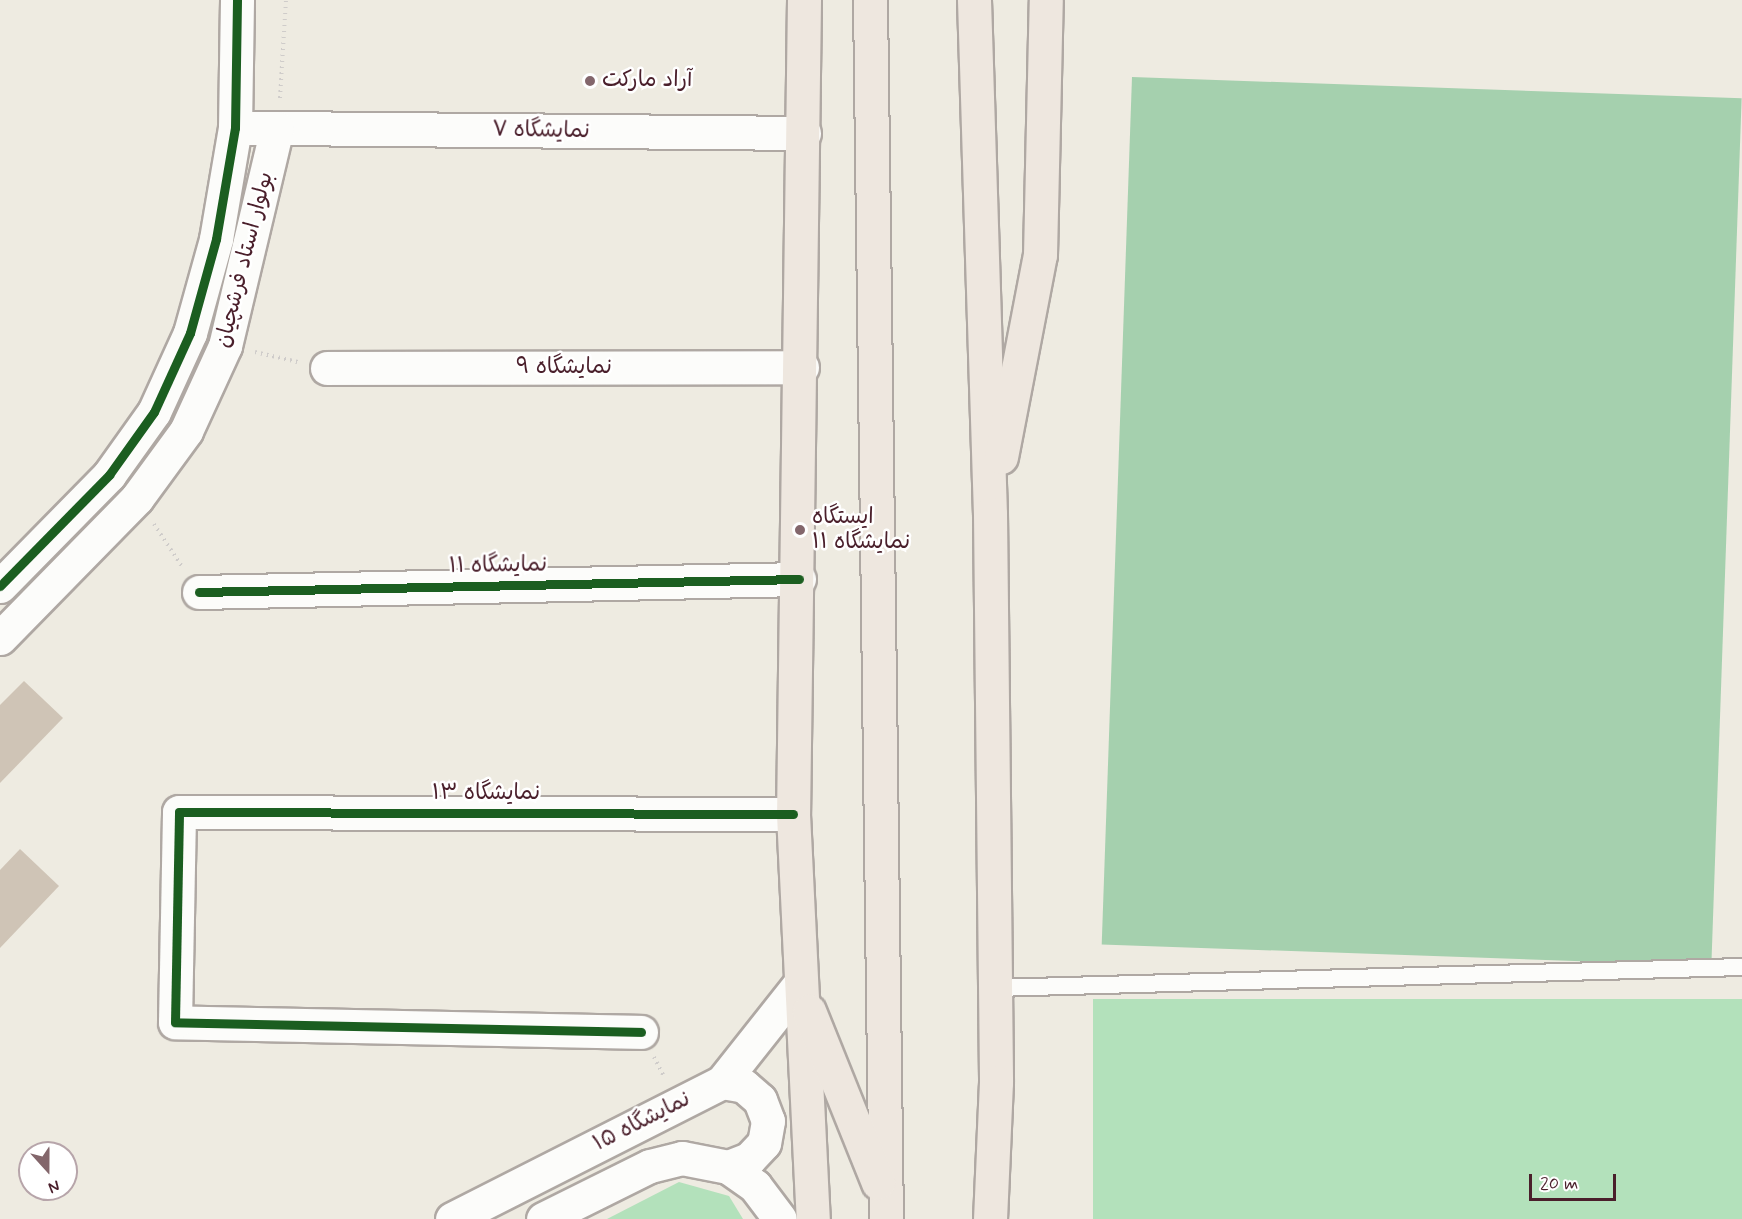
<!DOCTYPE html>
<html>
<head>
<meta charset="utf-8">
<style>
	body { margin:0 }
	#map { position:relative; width:1742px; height:1219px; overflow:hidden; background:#eeebe1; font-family:Mynerve,"Playpen Sans Arabic",sans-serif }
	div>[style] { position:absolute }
	.green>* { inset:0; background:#b3e1bb; transform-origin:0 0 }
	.forest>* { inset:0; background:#a5d0ae; transform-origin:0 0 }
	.building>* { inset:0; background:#cfc4b6 }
	.path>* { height:4px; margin-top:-2px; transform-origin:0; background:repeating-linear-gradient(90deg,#cfccca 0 1.5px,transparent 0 6px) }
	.roads { filter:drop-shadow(2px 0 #afa8a3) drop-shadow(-2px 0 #afa8a3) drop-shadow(0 2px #afa8a3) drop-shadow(0 -2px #afa8a3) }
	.service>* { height:16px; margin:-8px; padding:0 8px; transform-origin:8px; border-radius:8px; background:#fcfcfa }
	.minor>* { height:33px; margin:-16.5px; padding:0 16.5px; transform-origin:16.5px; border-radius:16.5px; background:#fcfcfa }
	.tertiary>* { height:33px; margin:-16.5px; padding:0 16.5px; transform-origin:16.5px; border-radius:16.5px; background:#fcfcfa }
	.trunk>* { height:33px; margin:-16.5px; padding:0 16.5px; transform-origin:16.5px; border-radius:16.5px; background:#eee7df }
	.cycleway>* { height:9px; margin:-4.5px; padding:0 4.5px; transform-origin:4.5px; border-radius:4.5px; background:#1b5e20 }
	.dots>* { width:16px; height:16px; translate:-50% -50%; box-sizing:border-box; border:3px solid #fff; border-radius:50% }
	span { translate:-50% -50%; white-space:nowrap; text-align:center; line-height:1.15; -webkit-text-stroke:5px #fff; paint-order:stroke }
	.poi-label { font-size:22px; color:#4a1f2b }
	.left { translate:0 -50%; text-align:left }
	.street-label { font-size:22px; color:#4a1f2b }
	.north { position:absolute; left:18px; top:1141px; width:60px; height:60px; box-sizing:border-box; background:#fff; border:2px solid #b7a5aa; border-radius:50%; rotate:159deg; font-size:16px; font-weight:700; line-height:24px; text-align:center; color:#4a1f2b }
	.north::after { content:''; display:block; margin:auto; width:21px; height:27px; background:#83666b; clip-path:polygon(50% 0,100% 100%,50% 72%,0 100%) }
	.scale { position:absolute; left:1529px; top:1174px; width:87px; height:27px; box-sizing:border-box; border:3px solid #4a1f2b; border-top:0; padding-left:8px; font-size:18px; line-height:21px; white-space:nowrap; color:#4a1f2b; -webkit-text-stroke:4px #fff; paint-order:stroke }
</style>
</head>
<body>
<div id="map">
	<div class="green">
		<div style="left:1093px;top:999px;width:649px;height:220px"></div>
		<div style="clip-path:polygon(679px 1182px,729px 1196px,743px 1219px,607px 1219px)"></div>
	</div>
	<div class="forest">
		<div style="left:1132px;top:77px;width:610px;height:868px;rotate:2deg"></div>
	</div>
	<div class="building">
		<div style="clip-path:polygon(24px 681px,63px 718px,0 783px,0 705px)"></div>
		<div style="clip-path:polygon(20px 849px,59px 886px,0 948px,0 870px)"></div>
	</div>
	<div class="path">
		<div style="left:280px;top:98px;width:98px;rotate:-86.5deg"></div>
		<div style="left:255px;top:352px;width:44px;rotate:13.1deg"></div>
		<div style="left:154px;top:524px;width:53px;rotate:56.6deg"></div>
		<div style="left:654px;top:1057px;width:22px;rotate:63deg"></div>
	</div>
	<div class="roads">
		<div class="service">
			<div style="left:995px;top:988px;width:747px;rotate:-1.61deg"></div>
		</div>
		<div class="minor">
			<div style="left:277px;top:128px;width:527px;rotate:0.54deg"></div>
			<div style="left:327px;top:368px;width:475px;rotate:-0.1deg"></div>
			<div style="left:199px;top:592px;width:600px;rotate:-1.24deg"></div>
			<div style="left:641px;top:1032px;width:466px;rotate:-178.8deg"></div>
			<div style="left:175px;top:1022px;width:210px;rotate:-88.9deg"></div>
			<div style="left:179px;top:812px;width:614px;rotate:0.19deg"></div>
		</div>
		<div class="tertiary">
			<div style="left:0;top:586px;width:156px;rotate:-45.5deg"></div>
			<div style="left:109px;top:475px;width:77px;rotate:-54.5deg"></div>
			<div style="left:154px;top:412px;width:87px;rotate:-65.5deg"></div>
			<div style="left:190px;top:333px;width:98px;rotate:-74.5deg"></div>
			<div style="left:216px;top:239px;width:113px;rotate:-80.3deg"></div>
			<div style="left:235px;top:128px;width:128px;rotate:-89.1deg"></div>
			<div style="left:0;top:638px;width:196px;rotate:-45.6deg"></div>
			<div style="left:137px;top:498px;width:83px;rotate:-53.8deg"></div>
			<div style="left:186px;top:431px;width:94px;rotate:-65.4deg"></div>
			<div style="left:225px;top:346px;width:224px;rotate:-76.6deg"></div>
			<div style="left:277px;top:128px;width:42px;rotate:180deg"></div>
			<div style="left:722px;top:1082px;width:22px;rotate:10deg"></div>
			<div style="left:744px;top:1086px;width:21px;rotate:41deg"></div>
			<div style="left:760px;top:1100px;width:22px;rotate:69deg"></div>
			<div style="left:768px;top:1121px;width:22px;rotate:100deg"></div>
			<div style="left:764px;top:1143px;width:22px;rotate:133deg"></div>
			<div style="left:749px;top:1159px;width:22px;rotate:159deg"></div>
			<div style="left:452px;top:1219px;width:303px;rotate:-26.9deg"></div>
			<div style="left:722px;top:1082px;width:124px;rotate:-51.6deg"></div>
			<div style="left:543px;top:1219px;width:119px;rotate:-26.4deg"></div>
			<div style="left:650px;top:1166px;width:33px;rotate:-14deg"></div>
			<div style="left:682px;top:1158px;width:47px;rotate:11.1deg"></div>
			<div style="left:728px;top:1167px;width:33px;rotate:35deg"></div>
			<div style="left:755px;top:1186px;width:41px;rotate:52.9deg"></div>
		</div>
		<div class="trunk">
			<div style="left:804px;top:0;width:814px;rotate:90.77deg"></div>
			<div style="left:793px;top:814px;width:405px;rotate:87.2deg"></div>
			<div style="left:870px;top:0;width:1219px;rotate:89.25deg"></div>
			<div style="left:974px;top:0;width:514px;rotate:88.22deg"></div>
			<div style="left:990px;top:514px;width:568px;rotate:89.39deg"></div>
			<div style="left:996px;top:1082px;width:137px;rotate:92.5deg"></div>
			<div style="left:1001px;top:457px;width:206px;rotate:-79.1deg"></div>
			<div style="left:1040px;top:255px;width:255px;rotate:-88.7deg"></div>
			<div style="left:809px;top:1011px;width:185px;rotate:68.1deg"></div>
		</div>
	</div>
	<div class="cycleway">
		<div style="left:0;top:586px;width:156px;rotate:-45.5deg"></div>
		<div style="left:109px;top:475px;width:77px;rotate:-54.5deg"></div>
		<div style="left:154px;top:412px;width:87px;rotate:-65.5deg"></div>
		<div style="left:190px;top:333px;width:98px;rotate:-74.5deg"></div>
		<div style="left:216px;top:239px;width:113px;rotate:-80.3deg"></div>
		<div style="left:235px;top:128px;width:128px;rotate:-89.1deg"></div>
		<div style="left:199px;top:592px;width:600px;rotate:-1.24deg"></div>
		<div style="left:641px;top:1032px;width:466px;rotate:-178.8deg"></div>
		<div style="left:175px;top:1022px;width:210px;rotate:-88.9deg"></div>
		<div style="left:179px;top:812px;width:614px;rotate:0.19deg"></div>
	</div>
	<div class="dots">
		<div style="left:590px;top:81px;background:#83666b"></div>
		<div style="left:800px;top:530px;background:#83666b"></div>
	</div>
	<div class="poi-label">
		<span class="left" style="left:602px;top:81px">آراد مارکت</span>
		<span class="left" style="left:812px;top:530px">ایستگاه<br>نمایشگاه ۱۱</span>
	</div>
	<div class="street-label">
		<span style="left:541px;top:131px;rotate:1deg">نمایشگاه ۷</span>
		<span style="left:245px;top:260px;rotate:-76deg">بولوار استاد فرشچیان</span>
		<span style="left:564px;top:368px">نمایشگاه ۹</span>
		<span style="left:498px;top:566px;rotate:-1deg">نمایشگاه ۱۱</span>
		<span style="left:486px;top:794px">نمایشگاه ۱۳</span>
		<span style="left:642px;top:1122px;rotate:-27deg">نمایشگاه ۱۵</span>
	</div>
	<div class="north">N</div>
	<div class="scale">20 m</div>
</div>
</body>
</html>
